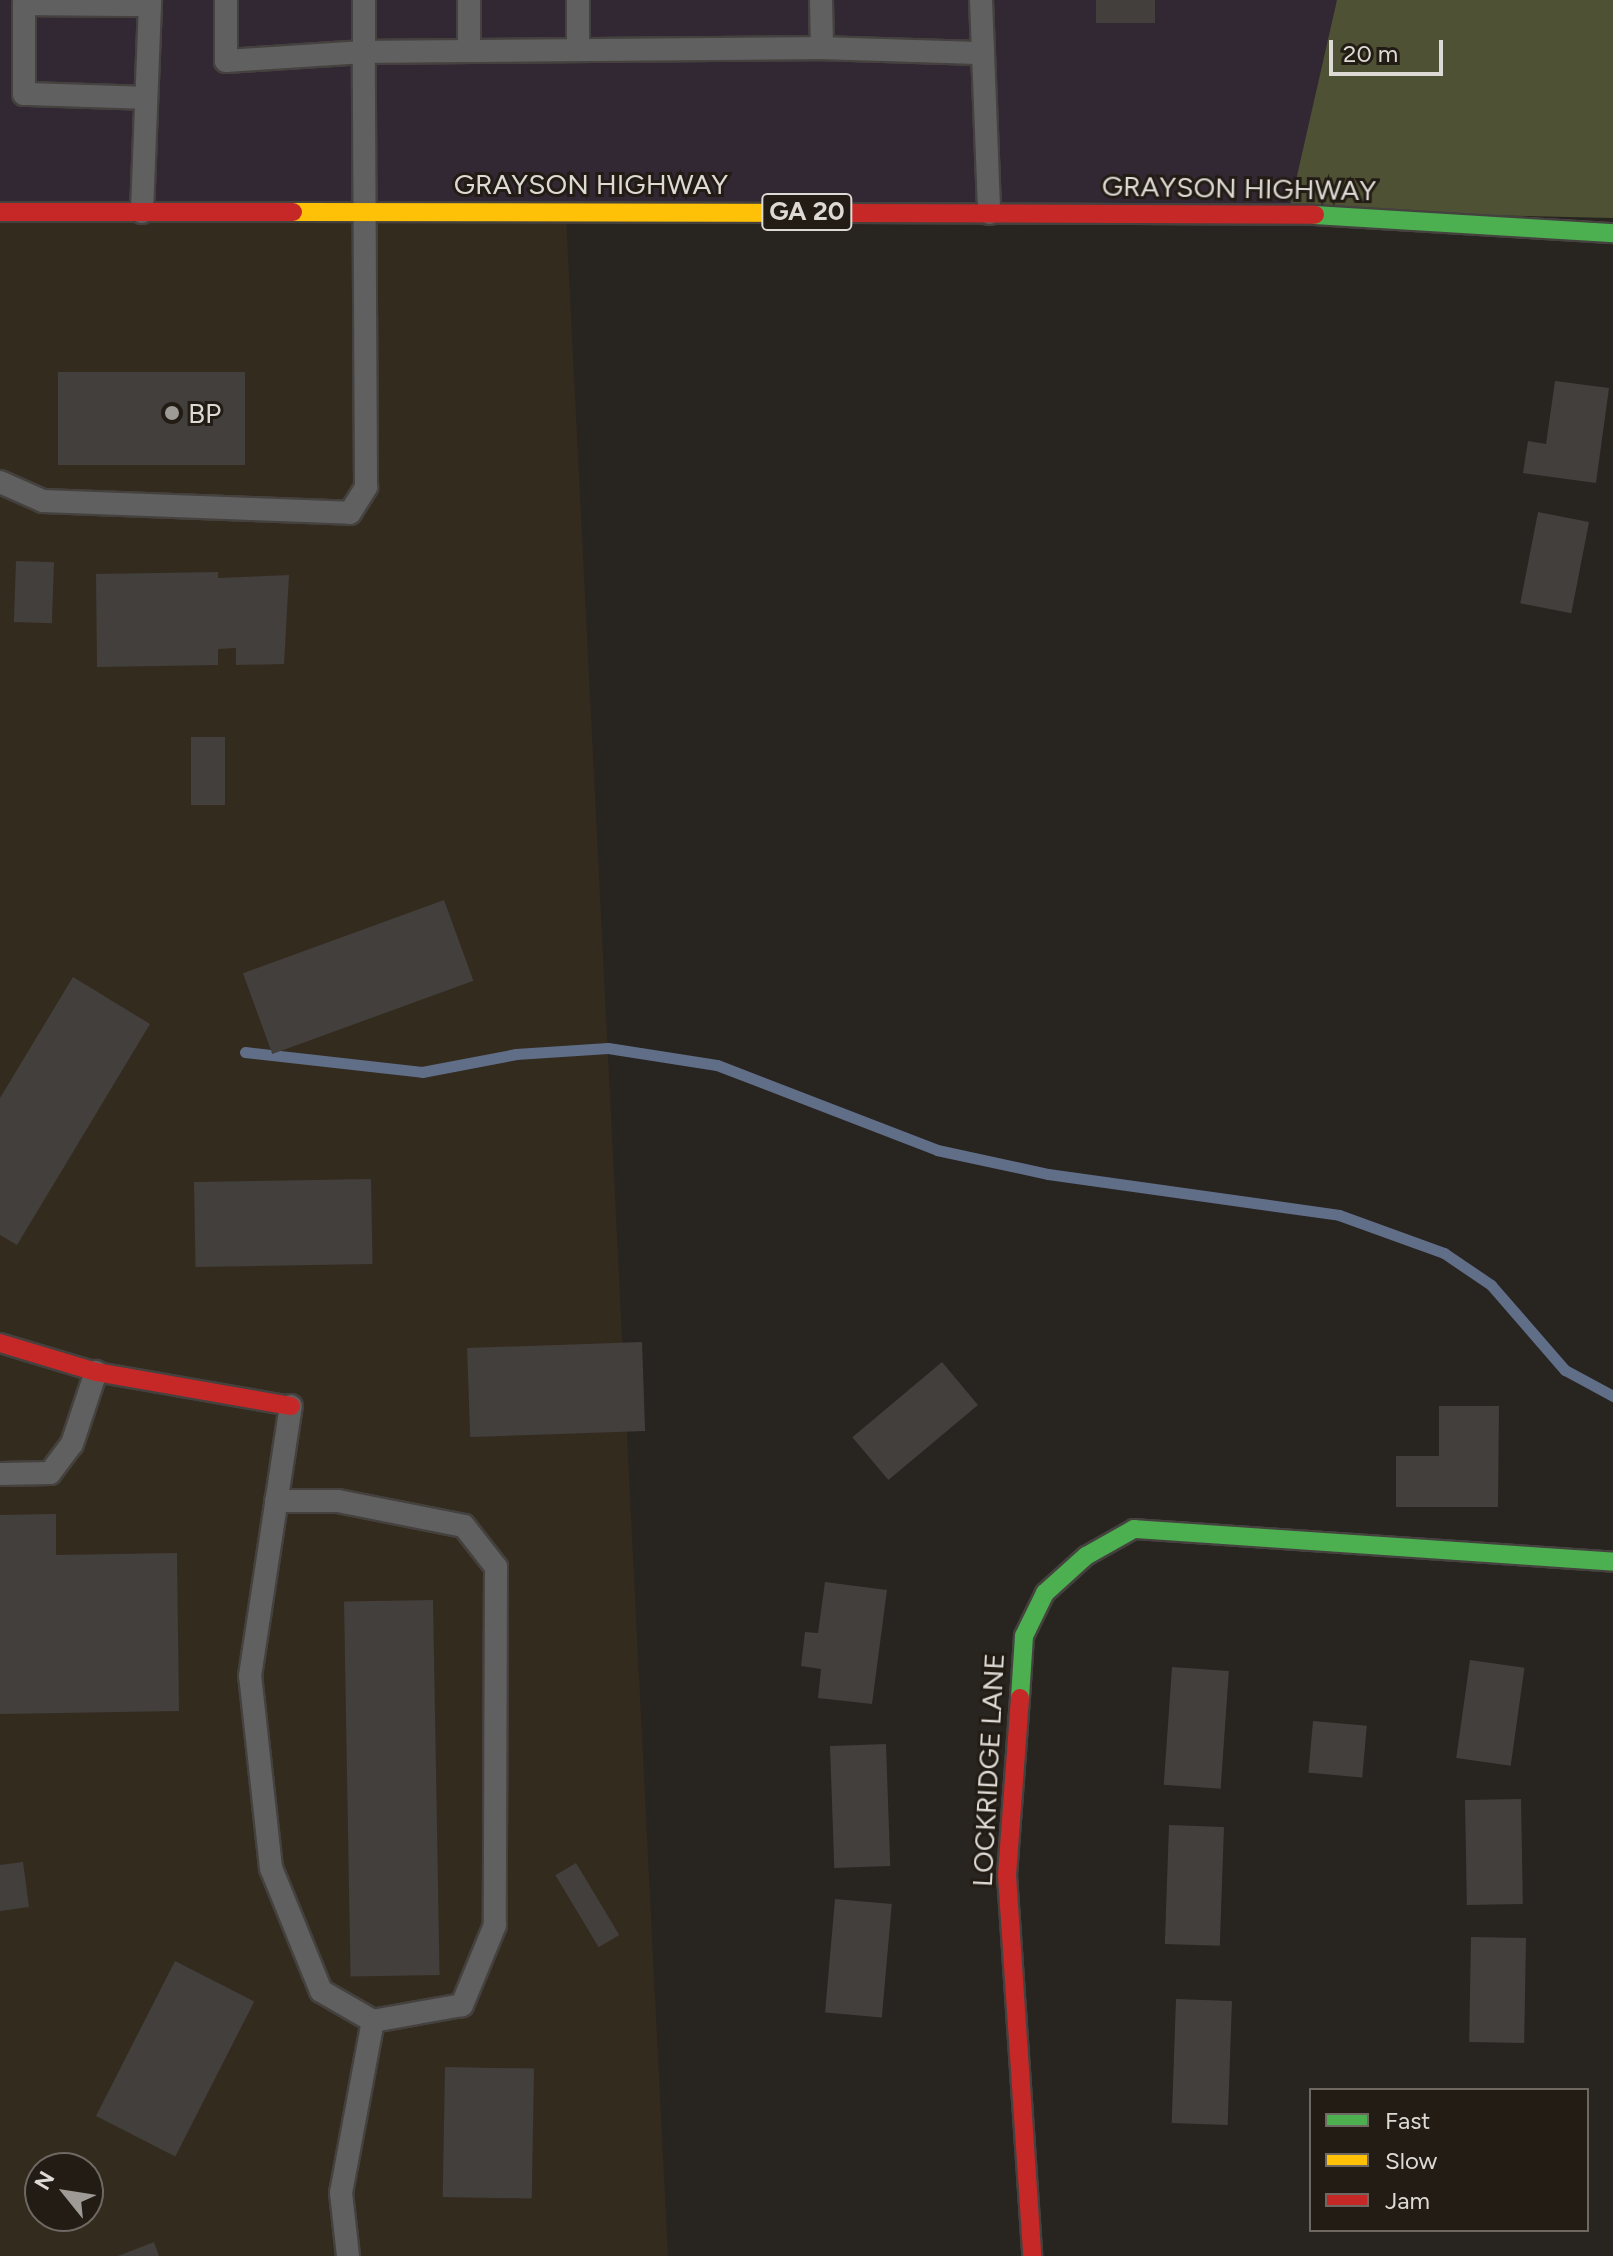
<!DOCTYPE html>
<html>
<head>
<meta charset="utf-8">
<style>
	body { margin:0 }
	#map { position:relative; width:1613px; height:2256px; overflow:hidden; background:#282420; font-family:Figtree,sans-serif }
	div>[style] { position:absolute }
	.commercial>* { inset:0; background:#322834; transform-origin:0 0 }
	.built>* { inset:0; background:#342b1f }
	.forest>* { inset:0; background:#4f5135 }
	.stream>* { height:11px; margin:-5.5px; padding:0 5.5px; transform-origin:5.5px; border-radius:5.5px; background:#606e88 }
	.building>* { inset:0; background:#423f3c; transform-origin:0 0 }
	.roads { filter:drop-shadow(2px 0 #44413e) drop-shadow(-2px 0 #44413e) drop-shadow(0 2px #44413e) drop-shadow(0 -2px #44413e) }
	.lane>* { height:22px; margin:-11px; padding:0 11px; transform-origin:11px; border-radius:11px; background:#616061 }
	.fast>* { height:18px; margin:-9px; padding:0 9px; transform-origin:9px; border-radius:9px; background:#4caf50 }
	.slow>* { height:18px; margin:-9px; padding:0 9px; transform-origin:9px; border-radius:9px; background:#ffc107 }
	.jam>* { height:18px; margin:-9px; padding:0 9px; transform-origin:9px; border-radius:9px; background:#c62828 }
	.dots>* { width:22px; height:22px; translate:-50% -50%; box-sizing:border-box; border:4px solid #221c14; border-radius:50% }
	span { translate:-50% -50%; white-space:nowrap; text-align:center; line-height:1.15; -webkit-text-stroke:6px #221c14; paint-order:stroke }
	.shield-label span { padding:2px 6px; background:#221c14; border:2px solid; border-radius:6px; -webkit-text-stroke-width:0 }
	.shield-label { font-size:26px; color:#ddd9d4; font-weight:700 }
	.street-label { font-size:28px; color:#ddd9d4 }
	.poi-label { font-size:28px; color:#ddd9d4 }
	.left { translate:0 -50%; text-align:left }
	.legend { position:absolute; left:1309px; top:2088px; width:280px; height:144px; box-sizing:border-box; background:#221c14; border:2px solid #6d6861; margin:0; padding:10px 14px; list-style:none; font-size:24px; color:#ddd9d4 }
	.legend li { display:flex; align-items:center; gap:16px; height:40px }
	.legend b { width:40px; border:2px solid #6d6861 }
	.north { position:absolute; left:24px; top:2152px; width:80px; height:80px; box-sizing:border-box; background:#221c14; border:2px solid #6d6861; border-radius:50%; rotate:300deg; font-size:22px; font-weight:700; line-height:32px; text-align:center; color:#ddd9d4 }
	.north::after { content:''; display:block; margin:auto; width:28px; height:36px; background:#9e9a95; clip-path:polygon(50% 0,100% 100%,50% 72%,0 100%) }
	.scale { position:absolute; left:1329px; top:40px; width:114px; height:36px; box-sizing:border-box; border:4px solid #ddd9d4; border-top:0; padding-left:10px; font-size:24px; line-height:28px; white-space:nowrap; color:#ddd9d4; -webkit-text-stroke:6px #221c14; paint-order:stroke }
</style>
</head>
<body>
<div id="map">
	<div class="commercial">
		<div style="left:0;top:0;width:1337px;height:214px"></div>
	</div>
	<div class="built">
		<div style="clip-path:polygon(evenodd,0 214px,566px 215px,668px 2256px,0 2256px,0 214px,40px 2168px,88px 2168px,88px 2216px,40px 2216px,40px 2168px)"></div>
	</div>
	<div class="forest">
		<div style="clip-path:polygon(1337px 0,1613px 0,1613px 218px,1289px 211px)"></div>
	</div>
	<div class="stream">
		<div style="left:245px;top:1052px;width:178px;rotate:6.4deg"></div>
		<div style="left:422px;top:1072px;width:96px;rotate:-10.8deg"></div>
		<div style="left:516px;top:1054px;width:92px;rotate:-3.7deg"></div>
		<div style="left:608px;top:1048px;width:110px;rotate:8.9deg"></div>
		<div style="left:717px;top:1065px;width:236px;rotate:21.1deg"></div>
		<div style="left:937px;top:1150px;width:114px;rotate:12.2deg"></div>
		<div style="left:1048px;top:1174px;width:294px;rotate:8deg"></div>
		<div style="left:1339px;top:1215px;width:112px;rotate:19.9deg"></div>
		<div style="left:1444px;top:1253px;width:57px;rotate:34.2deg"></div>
		<div style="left:1491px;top:1285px;width:113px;rotate:49deg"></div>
		<div style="left:1565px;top:1370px;width:55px;rotate:28.4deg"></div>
	</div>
	<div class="building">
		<div style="left:1096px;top:0;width:59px;height:23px"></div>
		<div style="left:58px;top:372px;width:187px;height:93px"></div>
		<div style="clip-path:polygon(1555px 381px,1609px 388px,1596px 483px,1523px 473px,1528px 441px,1546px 444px)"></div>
		<div style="left:1538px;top:512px;width:52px;height:93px;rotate:11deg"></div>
		<div style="left:16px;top:561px;width:38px;height:61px;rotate:2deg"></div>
		<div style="clip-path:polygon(218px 572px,218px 578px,289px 575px,284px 664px,236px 665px,236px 648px,218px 649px,218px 665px,97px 667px,96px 574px)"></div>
		<div style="left:191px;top:737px;width:34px;height:68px"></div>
		<div style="left:444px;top:900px;width:86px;height:214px;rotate:70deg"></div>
		<div style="clip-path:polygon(73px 977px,150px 1024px,17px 1245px,0 1235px,0 1098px)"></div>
		<div style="left:371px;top:1179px;width:85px;height:177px;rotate:89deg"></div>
		<div style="left:642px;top:1342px;width:89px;height:175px;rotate:88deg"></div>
		<div style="left:942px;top:1362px;width:56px;height:117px;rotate:50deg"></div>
		<div style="clip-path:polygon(1439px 1406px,1499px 1406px,1498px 1507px,1396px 1507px,1396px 1456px,1439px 1456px)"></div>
		<div style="clip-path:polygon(56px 1514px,56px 1555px,177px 1553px,179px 1711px,0 1714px,0 1515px)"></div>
		<div style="clip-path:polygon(825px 1582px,887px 1590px,872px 1704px,818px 1698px,821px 1669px,801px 1666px,805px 1632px,818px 1633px)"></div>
		<div style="left:433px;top:1600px;width:375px;height:89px;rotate:89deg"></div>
		<div style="left:1470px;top:1660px;width:55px;height:99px;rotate:8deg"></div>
		<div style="left:1172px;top:1667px;width:57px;height:118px;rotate:4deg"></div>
		<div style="left:1313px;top:1721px;width:54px;height:52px;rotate:5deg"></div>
		<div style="left:886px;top:1744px;width:122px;height:56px;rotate:88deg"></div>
		<div style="left:1521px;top:1799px;width:105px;height:56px;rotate:89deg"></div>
		<div style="left:1169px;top:1825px;width:55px;height:119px;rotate:2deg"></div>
		<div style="clip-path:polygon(23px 1862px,29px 1907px,0 1911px,0 1865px)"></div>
		<div style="left:576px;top:1863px;width:84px;height:24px;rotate:59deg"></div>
		<div style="left:835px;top:1899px;width:57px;height:114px;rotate:5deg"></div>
		<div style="left:1471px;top:1937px;width:55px;height:105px;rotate:1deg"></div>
		<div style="left:175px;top:1961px;width:89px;height:174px;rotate:27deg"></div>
		<div style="left:1176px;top:1999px;width:56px;height:124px;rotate:2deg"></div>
		<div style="left:445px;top:2067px;width:89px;height:130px;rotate:1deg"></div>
		<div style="clip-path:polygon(154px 2242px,159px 2256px,118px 2256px)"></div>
	</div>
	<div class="roads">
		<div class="lane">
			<div style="left:226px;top:0;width:61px;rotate:90deg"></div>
			<div style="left:226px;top:61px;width:138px;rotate:-3.7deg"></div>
			<div style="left:364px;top:52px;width:52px;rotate:-90deg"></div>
			<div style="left:578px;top:0;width:50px;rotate:90deg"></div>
			<div style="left:981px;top:0;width:213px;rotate:87.8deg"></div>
			<div style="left:822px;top:48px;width:161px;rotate:1.8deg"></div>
			<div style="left:469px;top:51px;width:51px;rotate:-90deg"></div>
			<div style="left:146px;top:98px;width:122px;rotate:-178.1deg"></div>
			<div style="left:24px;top:94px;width:90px;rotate:-90deg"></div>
			<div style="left:24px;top:4px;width:126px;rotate:0.5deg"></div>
			<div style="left:142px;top:212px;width:212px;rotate:-87.8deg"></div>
			<div style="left:0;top:482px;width:47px;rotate:23.8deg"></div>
			<div style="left:43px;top:501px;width:307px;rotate:2.2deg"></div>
			<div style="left:350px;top:513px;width:31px;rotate:-58deg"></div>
			<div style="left:366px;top:487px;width:435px;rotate:-90.3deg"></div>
			<div style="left:364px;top:52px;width:458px;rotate:-0.5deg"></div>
			<div style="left:822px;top:48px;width:48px;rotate:-91.2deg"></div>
			<div style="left:0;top:1474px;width:50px;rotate:-1.1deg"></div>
			<div style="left:50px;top:1473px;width:36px;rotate:-53deg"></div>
			<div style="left:72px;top:1444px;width:76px;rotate:-71.6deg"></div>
			<div style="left:276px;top:1501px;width:62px"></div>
			<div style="left:338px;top:1501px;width:128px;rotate:11.2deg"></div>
			<div style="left:464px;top:1526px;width:52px;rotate:52deg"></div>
			<div style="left:496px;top:1567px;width:358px;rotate:90.2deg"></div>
			<div style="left:495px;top:1925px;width:87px;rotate:112.4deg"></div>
			<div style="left:462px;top:2005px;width:90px;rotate:169.8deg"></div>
			<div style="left:373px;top:2021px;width:60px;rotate:-150deg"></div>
			<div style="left:321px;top:1991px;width:133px;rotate:-112.1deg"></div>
			<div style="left:271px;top:1868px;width:193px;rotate:-96.2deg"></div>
			<div style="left:250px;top:1676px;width:273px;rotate:-81.4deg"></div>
			<div style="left:348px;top:2256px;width:63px;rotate:-96.3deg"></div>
			<div style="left:341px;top:2193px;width:175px;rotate:-79.5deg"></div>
		</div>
		<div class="fast">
			<div style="left:1315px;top:215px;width:299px;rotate:3.5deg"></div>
			<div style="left:1020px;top:1698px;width:62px;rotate:-86.3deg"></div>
			<div style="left:1024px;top:1636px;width:48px;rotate:-64deg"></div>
			<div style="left:1045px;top:1593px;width:55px;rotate:-42.1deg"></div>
			<div style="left:1086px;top:1556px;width:55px;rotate:-29.4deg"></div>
			<div style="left:1134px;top:1529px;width:480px;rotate:3.9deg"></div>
		</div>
		<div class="slow">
			<div style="left:293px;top:212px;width:552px;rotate:0.1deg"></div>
		</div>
		<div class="jam">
			<div style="left:0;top:212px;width:293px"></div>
			<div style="left:845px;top:213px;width:470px;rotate:0.2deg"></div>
			<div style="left:0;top:1343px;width:100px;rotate:16.8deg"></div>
			<div style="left:96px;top:1372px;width:198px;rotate:9.9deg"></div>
			<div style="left:1020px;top:1698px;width:177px;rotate:94.2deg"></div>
			<div style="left:1007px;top:1875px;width:382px;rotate:86.2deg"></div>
		</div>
	</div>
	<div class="dots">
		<div style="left:172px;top:413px;background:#9e9a95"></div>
	</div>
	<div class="shield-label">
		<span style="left:807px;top:212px">GA 20</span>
	</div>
	<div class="street-label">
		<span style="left:591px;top:184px">GRAYSON HIGHWAY</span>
		<span style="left:1239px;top:188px;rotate:1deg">GRAYSON HIGHWAY</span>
		<span style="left:988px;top:1770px;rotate:-87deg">LOCKRIDGE LANE</span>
	</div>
	<div class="poi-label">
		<span class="left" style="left:188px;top:413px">BP</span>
	</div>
	<ul class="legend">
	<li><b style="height:10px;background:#4caf50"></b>Fast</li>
	<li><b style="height:10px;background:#ffc107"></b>Slow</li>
	<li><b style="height:10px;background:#c62828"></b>Jam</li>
	</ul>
	<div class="north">N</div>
	<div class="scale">20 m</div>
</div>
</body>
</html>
